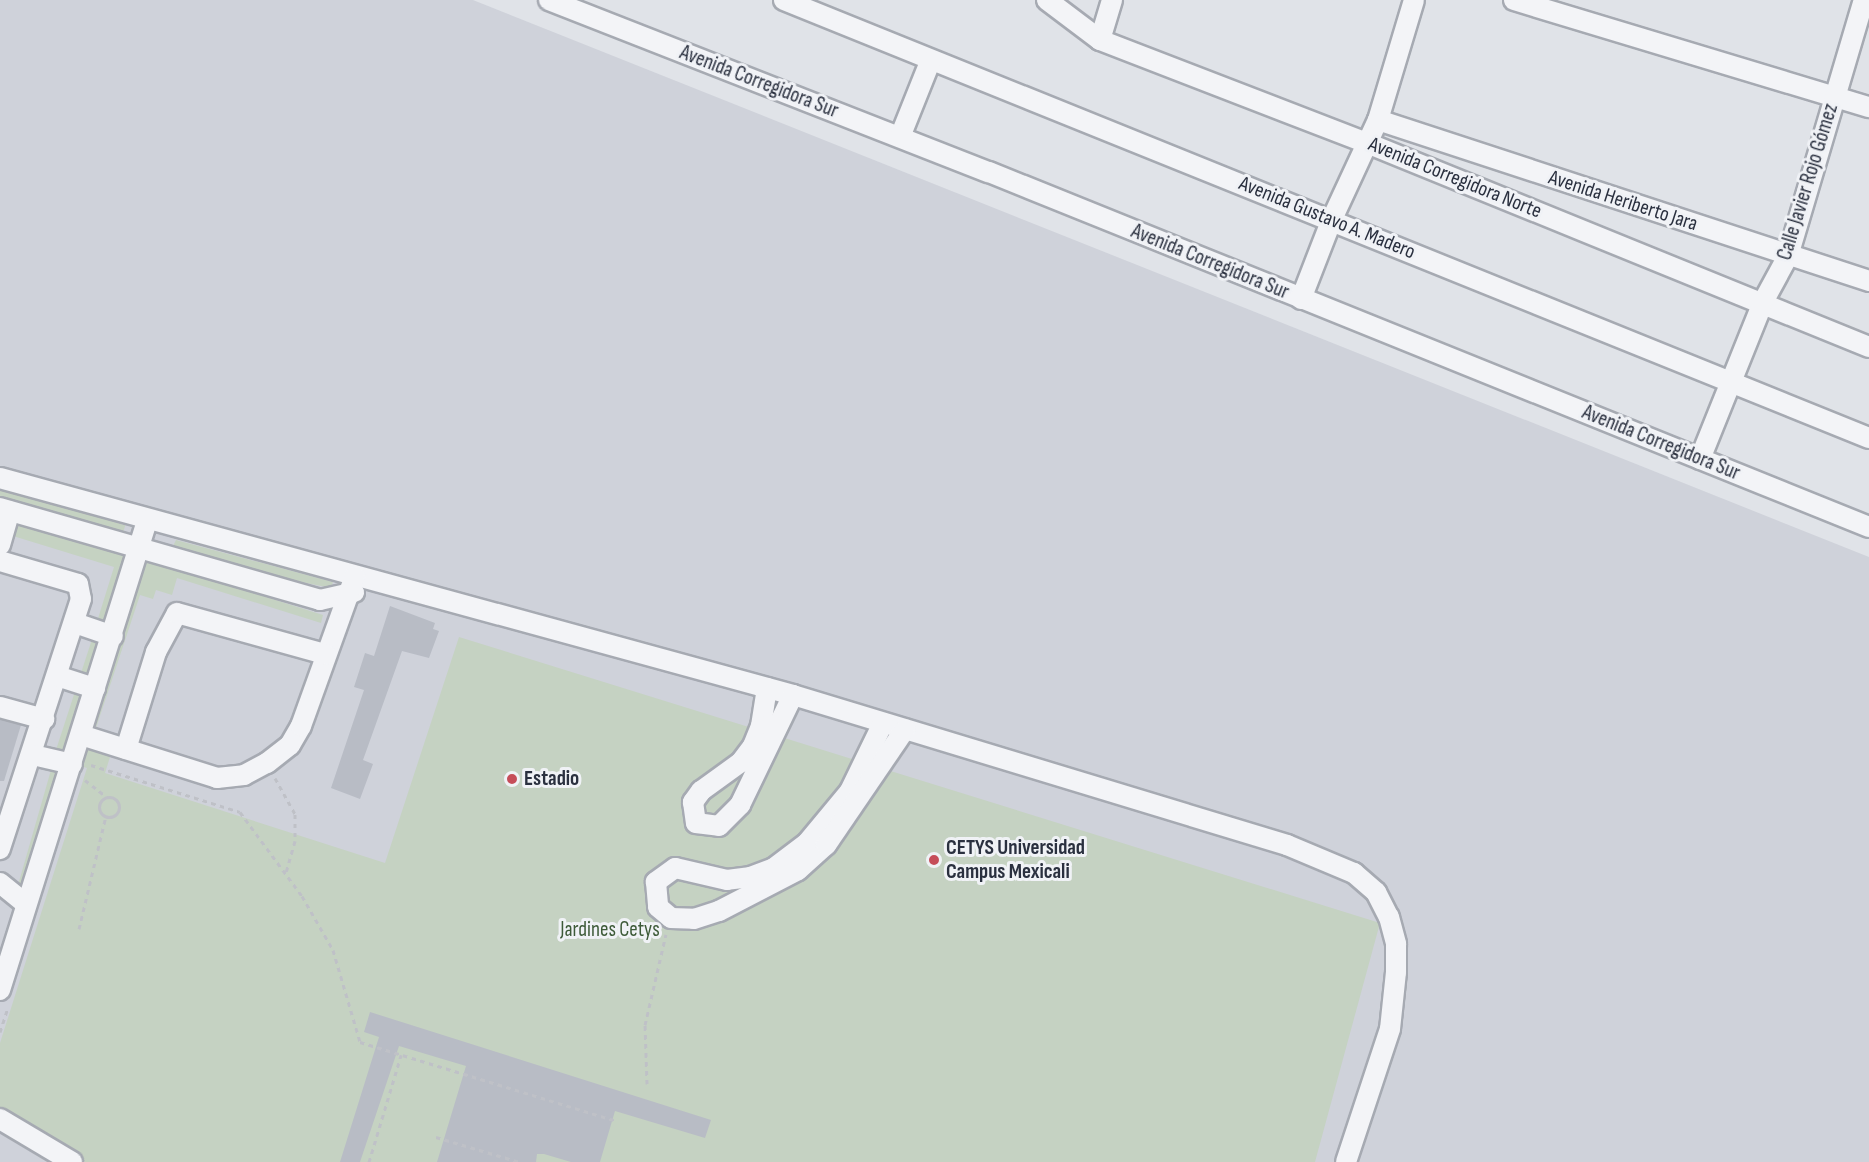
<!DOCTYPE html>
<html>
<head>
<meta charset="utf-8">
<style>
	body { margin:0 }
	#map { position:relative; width:1869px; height:1162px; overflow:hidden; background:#e0e3e8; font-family:"Sofia Sans Condensed",sans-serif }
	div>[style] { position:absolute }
	.built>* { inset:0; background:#cfd2da }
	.green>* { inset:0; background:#c5d2c2; transform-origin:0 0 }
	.building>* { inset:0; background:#b8bcc5 }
	.path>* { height:3px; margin-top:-1.5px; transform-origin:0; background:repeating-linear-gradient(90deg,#bfc1c7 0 4.5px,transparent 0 9px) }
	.path>.ring { margin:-1.5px; padding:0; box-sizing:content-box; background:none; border:3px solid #bfc1c7; border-radius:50% }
	.roads { filter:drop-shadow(2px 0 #a6aab2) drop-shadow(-2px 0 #a6aab2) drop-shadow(0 2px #a6aab2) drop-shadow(0 -2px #a6aab2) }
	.minor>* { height:20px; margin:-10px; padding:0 10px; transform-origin:10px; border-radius:10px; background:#f3f4f7 }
	.dots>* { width:16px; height:16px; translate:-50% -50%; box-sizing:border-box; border:3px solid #f0f2f6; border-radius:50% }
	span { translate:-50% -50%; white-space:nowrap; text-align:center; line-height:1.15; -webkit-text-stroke:6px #f0f2f6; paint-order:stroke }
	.street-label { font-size:21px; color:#2a303f }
	.poi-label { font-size:21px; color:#2a303f; font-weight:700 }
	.left { translate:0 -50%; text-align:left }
	.park-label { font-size:21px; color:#3d5a38 }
</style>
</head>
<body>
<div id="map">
	<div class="built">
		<div style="clip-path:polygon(0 0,473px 0,1869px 557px,1869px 1162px,0 1162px)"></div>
	</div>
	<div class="green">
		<div style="left:0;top:487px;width:131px;height:10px;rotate:17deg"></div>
		<div style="clip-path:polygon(0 516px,118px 551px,129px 555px,136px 568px,152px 561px,323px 615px,321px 623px,177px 578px,172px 595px,156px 590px,153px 599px,140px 595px,94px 734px,115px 741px,105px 773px,385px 863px,459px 637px,1380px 923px,1315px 1162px,85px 1162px,0 1111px,0 1043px,87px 768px,74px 764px,114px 631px,96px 625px,114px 567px,0 532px)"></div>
		<div style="clip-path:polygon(176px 540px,333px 582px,331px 588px,247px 571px,172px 548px)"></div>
		<div style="left:95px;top:630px;width:19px;height:136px;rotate:18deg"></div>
		<div style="left:51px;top:770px;width:18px;height:125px;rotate:16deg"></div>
	</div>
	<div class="building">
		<div style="clip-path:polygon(390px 606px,435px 623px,433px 629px,439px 631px,429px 658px,402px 651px,363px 760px,373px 764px,360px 799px,331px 788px,364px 690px,354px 687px,365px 653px,374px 656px)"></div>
		<div style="clip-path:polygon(0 719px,21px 725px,4px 781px,0 781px)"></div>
		<div style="clip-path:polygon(370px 1012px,711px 1120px,705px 1138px,615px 1111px,600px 1162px,571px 1162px,544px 1154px,537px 1154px,536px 1162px,437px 1162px,466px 1066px,399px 1046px,360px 1162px,340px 1162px,379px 1037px,364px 1032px)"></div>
	</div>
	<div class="path">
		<div style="left:91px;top:765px;width:156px;rotate:17.5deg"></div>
		<div style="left:240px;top:812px;width:104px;rotate:53.6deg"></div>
		<div style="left:302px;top:896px;width:62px;rotate:60.1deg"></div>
		<div style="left:333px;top:950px;width:96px;rotate:73.6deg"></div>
		<div style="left:360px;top:1042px;width:269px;rotate:17.1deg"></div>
		<div style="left:275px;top:778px;width:41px;rotate:60.9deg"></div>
		<div style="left:295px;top:814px;width:27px;rotate:90deg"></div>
		<div style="left:295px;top:841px;width:33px;rotate:106deg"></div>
		<div style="left:85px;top:780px;width:28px;rotate:38deg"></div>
		<div class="ring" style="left:99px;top:797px;width:17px;height:17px"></div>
		<div style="left:79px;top:929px;width:116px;rotate:-76.6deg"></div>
		<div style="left:0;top:1032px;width:26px;rotate:-72deg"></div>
		<div style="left:647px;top:1084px;width:59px;rotate:-91.9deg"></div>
		<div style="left:645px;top:1025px;width:93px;rotate:-77deg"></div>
		<div style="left:436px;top:1137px;width:88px;rotate:16.6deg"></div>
		<div style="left:369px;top:1162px;width:112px;rotate:-73.3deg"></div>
	</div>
	<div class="roads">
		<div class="minor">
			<div style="left:549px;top:0;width:472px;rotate:21.4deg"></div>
			<div style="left:989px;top:172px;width:949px;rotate:21.97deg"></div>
			<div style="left:784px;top:0;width:1170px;rotate:21.98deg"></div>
			<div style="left:1047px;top:0;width:66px;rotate:37deg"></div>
			<div style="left:1100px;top:40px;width:286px;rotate:21.1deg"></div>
			<div style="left:1367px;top:143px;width:542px;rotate:22.12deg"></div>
			<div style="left:1514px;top:0;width:371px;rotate:16.8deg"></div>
			<div style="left:1100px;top:40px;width:42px;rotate:-73.3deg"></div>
			<div style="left:1378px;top:120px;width:517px;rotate:18.15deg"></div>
			<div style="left:900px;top:137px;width:81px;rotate:-68.2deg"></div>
			<div style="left:1301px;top:299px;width:86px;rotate:-68.8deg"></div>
			<div style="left:1332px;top:219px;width:109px;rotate:-65.1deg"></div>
			<div style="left:1378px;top:120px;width:125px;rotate:-73.3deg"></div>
			<div style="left:1700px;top:459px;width:169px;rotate:-68.1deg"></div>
			<div style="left:1763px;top:302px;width:52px;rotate:-61.5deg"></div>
			<div style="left:1788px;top:256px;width:267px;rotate:-73.5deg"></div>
			<div style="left:0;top:478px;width:822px;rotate:15.3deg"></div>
			<div style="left:793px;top:695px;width:516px;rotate:16.89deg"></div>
			<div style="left:1287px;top:845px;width:73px;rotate:22.7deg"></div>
			<div style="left:1354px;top:873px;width:29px;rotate:41deg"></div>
			<div style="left:1376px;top:892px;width:28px;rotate:63deg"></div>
			<div style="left:1389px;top:917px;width:28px;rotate:75deg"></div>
			<div style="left:1396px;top:944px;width:28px;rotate:90deg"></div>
			<div style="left:1396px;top:972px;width:57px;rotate:96deg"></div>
			<div style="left:1390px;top:1029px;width:140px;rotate:108.3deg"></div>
			<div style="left:0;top:508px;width:333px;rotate:16deg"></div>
			<div style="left:320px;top:600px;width:35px;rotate:-13deg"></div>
			<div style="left:0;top:545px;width:35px;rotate:-74deg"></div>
			<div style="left:0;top:561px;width:81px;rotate:16.4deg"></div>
			<div style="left:78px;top:584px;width:15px;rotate:79deg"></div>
			<div style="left:81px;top:599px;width:263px;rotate:108deg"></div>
			<div style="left:75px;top:623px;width:40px;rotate:18.9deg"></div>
			<div style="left:57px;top:676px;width:40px;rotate:18deg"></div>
			<div style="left:767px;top:688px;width:38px;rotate:99deg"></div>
			<div style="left:761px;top:726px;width:22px;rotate:112deg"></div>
			<div style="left:753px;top:746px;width:20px;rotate:127deg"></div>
			<div style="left:741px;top:762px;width:49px;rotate:144.1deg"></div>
			<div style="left:701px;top:791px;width:14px;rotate:126deg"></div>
			<div style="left:693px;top:802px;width:21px;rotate:82deg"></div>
			<div style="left:696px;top:823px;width:23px;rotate:7deg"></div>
			<div style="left:719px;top:826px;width:30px;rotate:-45deg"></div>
			<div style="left:740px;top:805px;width:122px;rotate:-64.3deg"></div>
			<div style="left:0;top:707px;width:46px;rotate:15.3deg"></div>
			<div style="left:883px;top:723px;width:76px;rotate:115.9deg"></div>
			<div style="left:850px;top:791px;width:67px;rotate:129.6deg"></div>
			<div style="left:807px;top:843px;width:41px;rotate:142.9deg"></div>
			<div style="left:774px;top:868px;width:25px;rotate:159deg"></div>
			<div style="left:751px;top:877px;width:24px;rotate:173deg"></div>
			<div style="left:727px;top:880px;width:53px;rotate:-167deg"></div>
			<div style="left:675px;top:868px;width:24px;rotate:144deg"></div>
			<div style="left:656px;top:882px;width:25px;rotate:85deg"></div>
			<div style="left:658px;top:907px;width:17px;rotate:40deg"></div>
			<div style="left:671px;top:918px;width:23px;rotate:2deg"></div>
			<div style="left:694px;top:919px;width:26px;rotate:-18deg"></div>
			<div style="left:719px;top:911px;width:89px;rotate:-27.4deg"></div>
			<div style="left:798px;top:870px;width:38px;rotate:-42deg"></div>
			<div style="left:826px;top:845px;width:140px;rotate:-55.7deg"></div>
			<div style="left:81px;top:735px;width:143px;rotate:17.5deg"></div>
			<div style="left:217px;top:778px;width:27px;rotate:-6deg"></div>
			<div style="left:244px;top:775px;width:26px;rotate:-28deg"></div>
			<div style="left:267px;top:763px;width:29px;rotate:-38deg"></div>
			<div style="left:290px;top:745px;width:22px;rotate:-60deg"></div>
			<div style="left:301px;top:726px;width:159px;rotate:-70.2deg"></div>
			<div style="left:126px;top:749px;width:102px;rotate:-72.8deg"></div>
			<div style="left:156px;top:652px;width:44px;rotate:-61.7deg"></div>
			<div style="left:177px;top:613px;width:154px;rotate:15.5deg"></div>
			<div style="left:33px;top:755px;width:40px;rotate:13deg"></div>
			<div style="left:0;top:883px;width:33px;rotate:39deg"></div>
			<div style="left:0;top:990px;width:492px;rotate:-72.6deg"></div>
			<div style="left:0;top:1119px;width:84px;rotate:30.8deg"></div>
		</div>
	</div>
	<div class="dots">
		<div style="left:512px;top:779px;background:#c64d59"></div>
		<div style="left:934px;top:860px;background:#c64d59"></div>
	</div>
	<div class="street-label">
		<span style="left:759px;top:82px;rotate:21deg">Avenida Corregidora Sur</span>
		<span style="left:1455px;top:178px;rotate:22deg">Avenida Corregidora Norte</span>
		<span style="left:1808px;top:182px;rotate:-73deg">Calle Javier Rojo Gómez</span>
		<span style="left:1623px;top:201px;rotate:18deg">Avenida Heriberto Jara</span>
		<span style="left:1327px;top:218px;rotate:22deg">Avenida Gustavo A. Madero</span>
		<span style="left:1210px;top:262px;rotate:22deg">Avenida Corregidora Sur</span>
		<span style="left:1661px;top:443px;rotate:22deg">Avenida Corregidora Sur</span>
	</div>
	<div class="poi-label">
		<span class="left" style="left:524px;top:779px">Estadio</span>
		<span class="left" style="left:946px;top:860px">CETYS Universidad<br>Campus Mexicali</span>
	</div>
	<div class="park-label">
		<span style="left:610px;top:930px">Jardines Cetys</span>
	</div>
</div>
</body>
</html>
